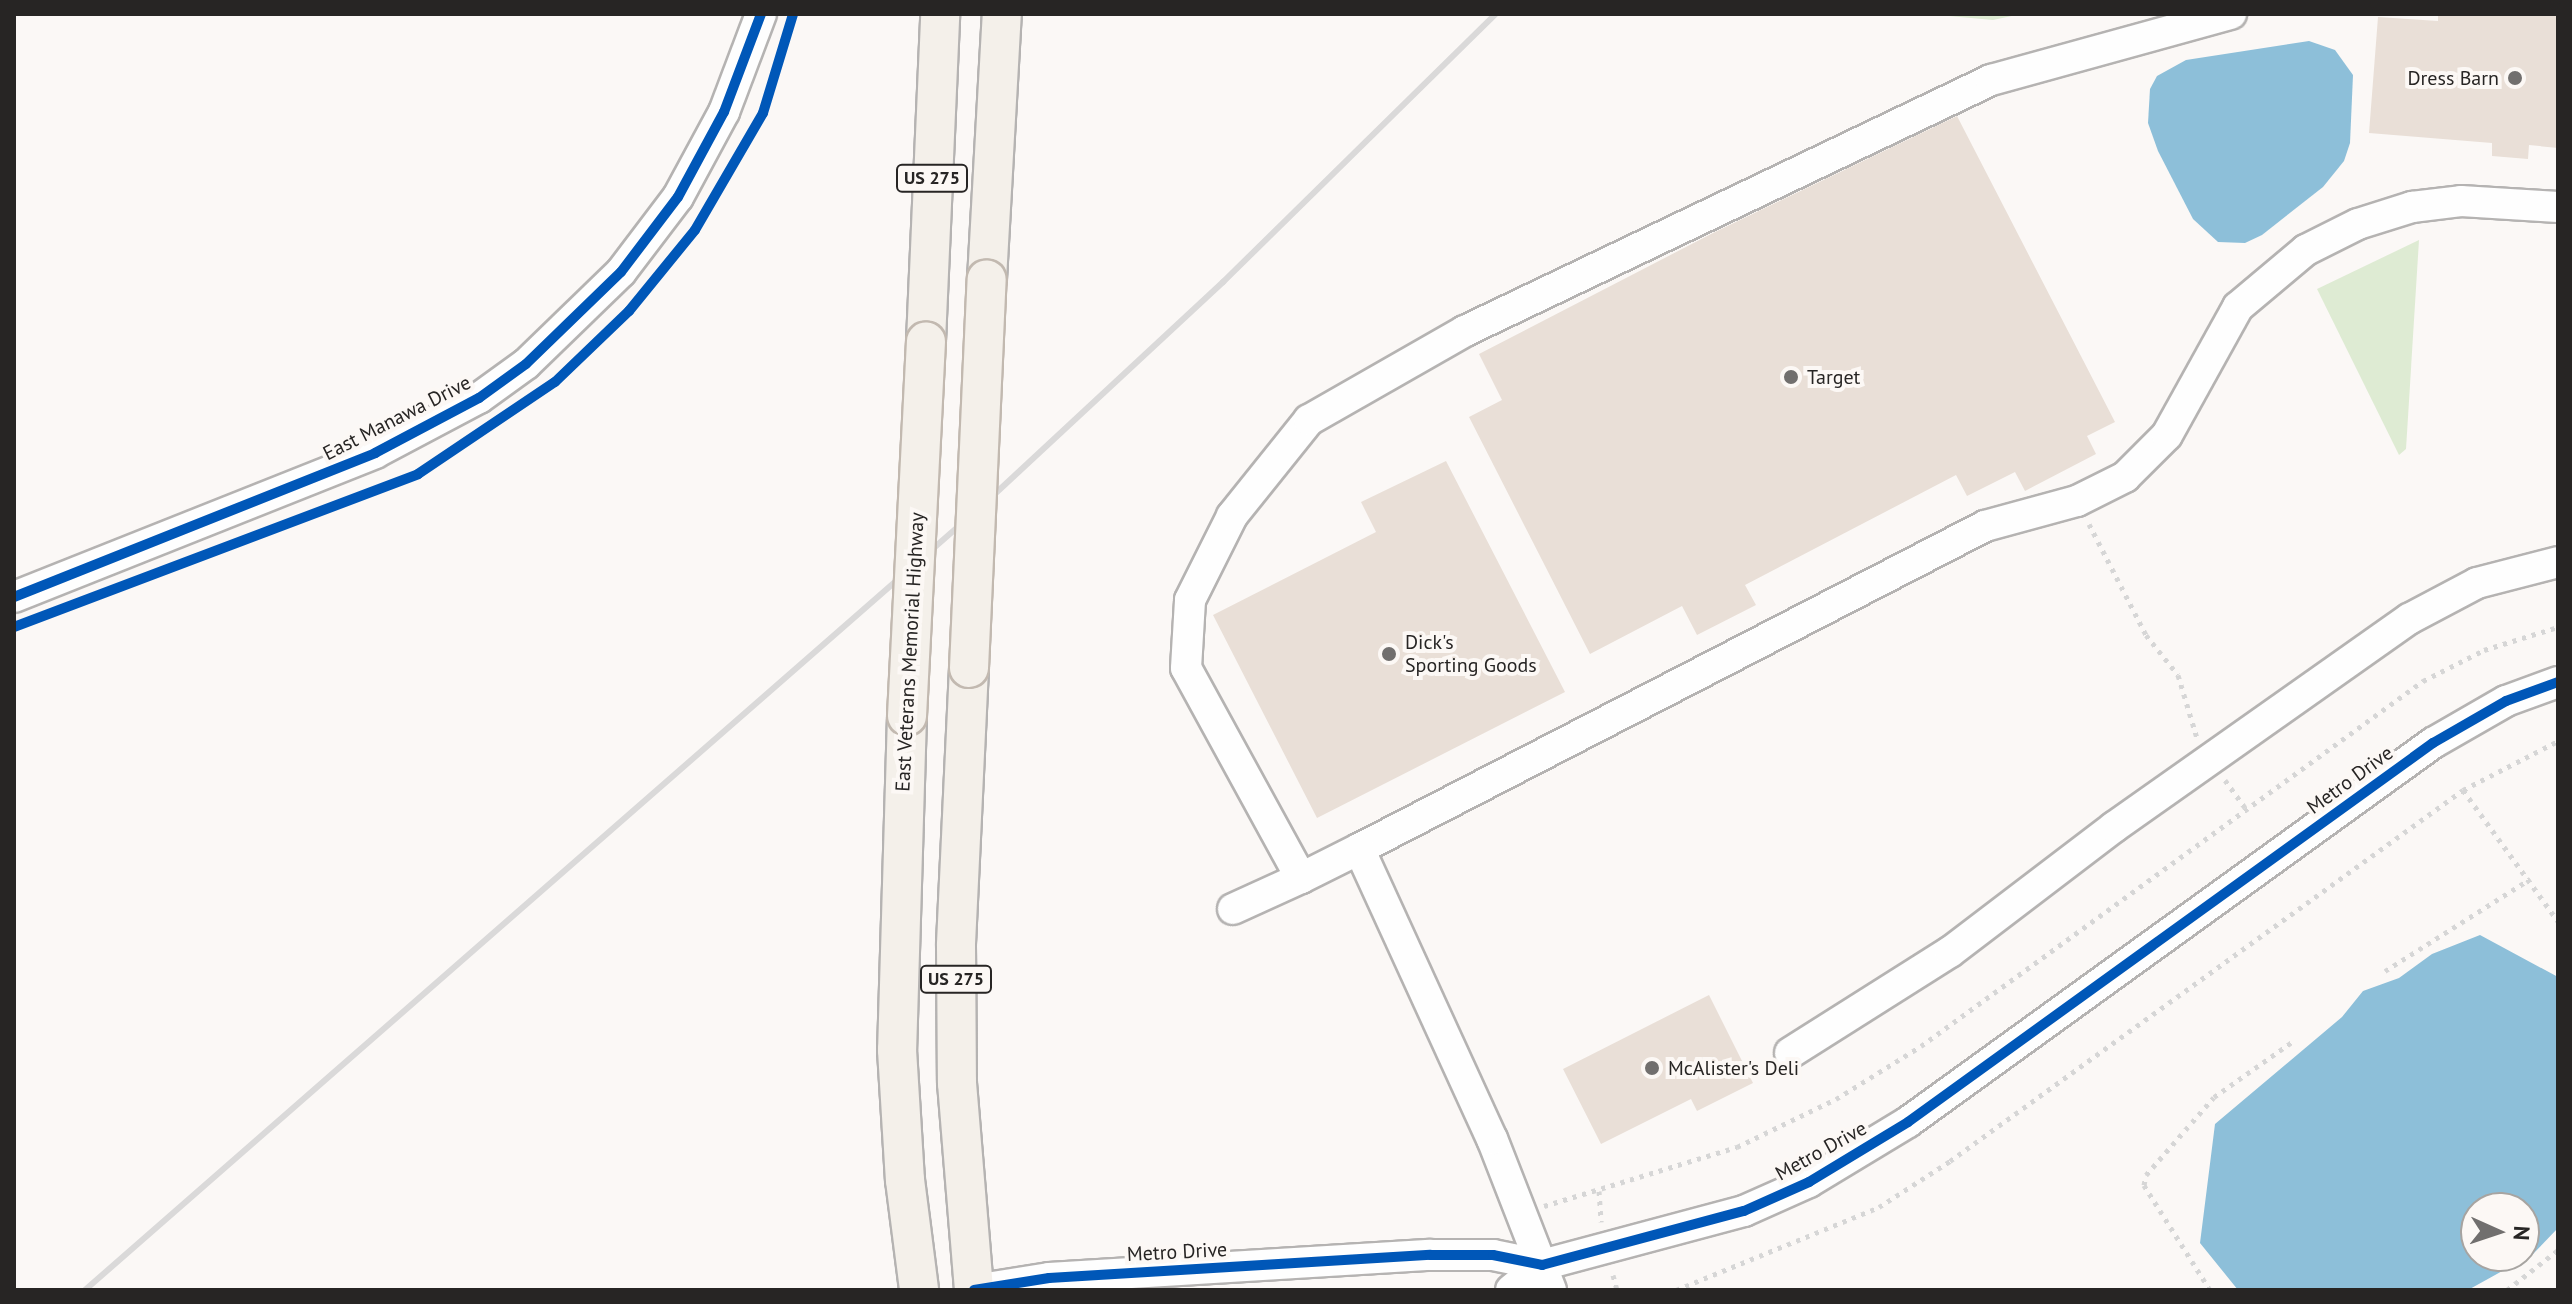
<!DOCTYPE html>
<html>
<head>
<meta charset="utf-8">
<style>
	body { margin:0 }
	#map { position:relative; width:2572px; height:1304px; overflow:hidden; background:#fbf8f6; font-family:"PT Sans",sans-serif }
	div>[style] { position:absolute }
	.green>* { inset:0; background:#deebd3 }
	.water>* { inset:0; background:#8dbfd9 }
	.building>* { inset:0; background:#e9dfd7 }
	.path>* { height:5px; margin-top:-2.5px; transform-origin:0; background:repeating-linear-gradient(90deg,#d6d6d6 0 4px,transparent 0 10px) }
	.roads { filter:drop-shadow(2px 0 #b5b3b2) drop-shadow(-2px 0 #b5b3b2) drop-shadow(0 2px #b5b3b2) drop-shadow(0 -2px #b5b3b2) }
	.minor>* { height:30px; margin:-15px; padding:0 15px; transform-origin:15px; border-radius:15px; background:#fefefe }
	.major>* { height:38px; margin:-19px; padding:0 19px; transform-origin:19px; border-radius:19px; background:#f4f0ea }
	.rail>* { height:6px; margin:-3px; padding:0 3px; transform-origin:3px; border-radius:3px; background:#dad9d9 }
	.bridges { filter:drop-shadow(2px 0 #c2b9b0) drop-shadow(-2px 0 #c2b9b0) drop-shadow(0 2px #c2b9b0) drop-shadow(0 -2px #c2b9b0) }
	.major-bridge>* { height:38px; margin:-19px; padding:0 19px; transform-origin:19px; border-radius:19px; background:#f4f0ea }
	.cycleway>* { height:10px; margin:-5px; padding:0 5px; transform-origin:5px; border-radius:5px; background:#0057b8 }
	.dots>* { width:22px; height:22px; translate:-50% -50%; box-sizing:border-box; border:4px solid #fcf8f5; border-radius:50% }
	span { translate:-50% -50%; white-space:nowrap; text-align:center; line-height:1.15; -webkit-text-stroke:8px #fcf8f5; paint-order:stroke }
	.shield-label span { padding:2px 6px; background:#fcf8f5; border:2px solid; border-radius:6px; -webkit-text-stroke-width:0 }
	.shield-label { font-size:18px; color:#272524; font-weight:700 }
	.poi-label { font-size:20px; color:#272524 }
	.right { translate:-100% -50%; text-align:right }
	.left { translate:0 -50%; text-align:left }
	.street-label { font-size:20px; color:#272524 }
	.frame { position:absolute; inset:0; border:16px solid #272524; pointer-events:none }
	.north { position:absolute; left:2460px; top:1192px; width:80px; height:80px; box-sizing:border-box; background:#fcf8f5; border:2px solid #a7a4a1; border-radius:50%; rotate:93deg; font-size:22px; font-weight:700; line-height:32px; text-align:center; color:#272524 }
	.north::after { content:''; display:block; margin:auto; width:28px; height:36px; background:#716f6e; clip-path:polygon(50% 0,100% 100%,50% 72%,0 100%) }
</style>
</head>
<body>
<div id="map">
	<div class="green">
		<div style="clip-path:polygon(1927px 14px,2021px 14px,1993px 20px)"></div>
		<div style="clip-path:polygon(2419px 240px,2406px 449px,2399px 455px,2317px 289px)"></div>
	</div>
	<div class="water">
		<div style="clip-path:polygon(2309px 41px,2335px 50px,2353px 75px,2350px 143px,2344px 161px,2323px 187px,2262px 235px,2245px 243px,2218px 242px,2193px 219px,2158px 151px,2148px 123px,2150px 89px,2157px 76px,2186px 60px)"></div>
		<div style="clip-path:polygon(evenodd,2480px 935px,2558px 977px,2558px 1228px,2533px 1254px,2468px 1290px,2238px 1290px,2200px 1243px,2215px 1124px,2342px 1017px,2363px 991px,2399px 978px,2432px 954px,2480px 935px,2476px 1208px,2524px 1208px,2524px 1256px,2476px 1256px,2476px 1208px)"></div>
	</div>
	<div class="building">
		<div style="clip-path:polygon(2438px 14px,2558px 14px,2558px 148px,2529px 145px,2528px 159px,2492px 156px,2492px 143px,2369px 133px,2378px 17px,2438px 21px)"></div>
		<div style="clip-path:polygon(1957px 116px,2115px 422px,2087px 436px,2096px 454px,2025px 491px,2015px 472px,1967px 496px,1956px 475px,1745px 585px,1756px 605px,1697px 635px,1682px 606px,1590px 654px,1469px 417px,1502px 400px,1479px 354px,1713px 233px)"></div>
		<div style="clip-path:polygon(1446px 461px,1565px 692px,1317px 818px,1213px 615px,1376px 532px,1361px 502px)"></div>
		<div style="clip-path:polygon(1709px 995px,1753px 1083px,1697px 1111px,1691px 1099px,1601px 1144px,1563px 1069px)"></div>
	</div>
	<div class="path">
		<div style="left:2089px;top:524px;width:125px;rotate:62.8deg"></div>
		<div style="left:2146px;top:635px;width:51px;rotate:51.3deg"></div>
		<div style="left:2178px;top:675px;width:66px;rotate:73.2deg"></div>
		<div style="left:2225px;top:780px;width:34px;rotate:54deg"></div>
		<div style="left:2463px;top:790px;width:162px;rotate:54.1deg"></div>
		<div style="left:2385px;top:971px;width:172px;rotate:-32.4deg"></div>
		<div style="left:1599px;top:1191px;width:31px;rotate:86deg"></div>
		<div style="left:1544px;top:1206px;width:202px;rotate:-17deg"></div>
		<div style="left:1737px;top:1147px;width:110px;rotate:-25.9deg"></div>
		<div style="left:1836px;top:1099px;width:100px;rotate:-31.9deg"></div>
		<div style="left:1921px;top:1046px;width:621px;rotate:-36.02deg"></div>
		<div style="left:2423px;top:681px;width:68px;rotate:-26.9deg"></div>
		<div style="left:2484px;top:650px;width:77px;rotate:-17.3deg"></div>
		<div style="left:1613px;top:1275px;width:16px;rotate:75deg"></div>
		<div style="left:1676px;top:1290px;width:219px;rotate:-22.2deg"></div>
		<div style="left:1879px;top:1207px;width:85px;rotate:-32.9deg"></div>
		<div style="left:1950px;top:1161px;width:633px;rotate:-35.87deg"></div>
		<div style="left:2463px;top:790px;width:107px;rotate:-27.3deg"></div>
		<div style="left:2210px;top:1290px;width:124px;rotate:-122.2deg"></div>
		<div style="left:2144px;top:1185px;width:10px;rotate:-79deg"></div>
		<div style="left:2146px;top:1175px;width:103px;rotate:-48.9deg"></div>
		<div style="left:2214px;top:1097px;width:95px;rotate:-35.2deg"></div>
		<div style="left:2507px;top:1290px;width:65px;rotate:-38.1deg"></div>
	</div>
	<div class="roads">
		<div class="minor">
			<div style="left:14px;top:597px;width:389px;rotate:-21.7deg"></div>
			<div style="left:375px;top:453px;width:118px;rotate:-27.9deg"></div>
			<div style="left:479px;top:398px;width:58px;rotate:-35.9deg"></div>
			<div style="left:526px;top:364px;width:132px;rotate:-44.1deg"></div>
			<div style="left:621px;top:272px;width:94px;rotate:-52.8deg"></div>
			<div style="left:678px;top:197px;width:97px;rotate:-61.6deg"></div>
			<div style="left:724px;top:112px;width:105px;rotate:-69.3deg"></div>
			<div style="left:1359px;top:849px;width:704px;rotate:-27.29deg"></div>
			<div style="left:1985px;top:526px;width:95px;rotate:-15.2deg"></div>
			<div style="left:2077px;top:501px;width:54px;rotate:-26.6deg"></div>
			<div style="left:2125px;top:477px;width:59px;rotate:-45deg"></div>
			<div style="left:2167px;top:435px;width:146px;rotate:-61deg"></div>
			<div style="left:2238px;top:307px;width:89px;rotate:-40deg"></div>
			<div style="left:2306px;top:250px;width:58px;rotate:-26.6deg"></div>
			<div style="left:2358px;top:224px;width:57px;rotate:-17.5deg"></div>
			<div style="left:2412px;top:207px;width:49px;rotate:-7deg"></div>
			<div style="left:2461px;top:201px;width:97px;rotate:3.5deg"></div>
			<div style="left:1233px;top:909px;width:75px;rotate:-24.5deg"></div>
			<div style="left:1790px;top:1053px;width:189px;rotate:-32.3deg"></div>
			<div style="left:1950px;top:952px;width:206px;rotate:-37.3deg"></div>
			<div style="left:2114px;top:827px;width:361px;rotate:-35.2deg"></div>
			<div style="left:2409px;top:619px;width:77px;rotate:-27.9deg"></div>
			<div style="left:2477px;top:583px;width:84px;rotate:-14.5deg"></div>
			<div style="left:974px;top:1290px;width:76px;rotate:-9.1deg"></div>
			<div style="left:1049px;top:1278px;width:382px;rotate:-3.5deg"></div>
			<div style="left:1430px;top:1255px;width:63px"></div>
			<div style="left:1493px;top:1255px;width:50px;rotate:11.5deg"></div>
			<div style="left:1542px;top:1265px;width:209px;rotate:-15deg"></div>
			<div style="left:1744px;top:1211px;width:71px;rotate:-24deg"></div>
			<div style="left:1809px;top:1182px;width:116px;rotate:-31.2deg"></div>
			<div style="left:1908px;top:1122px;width:648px;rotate:-35.83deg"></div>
			<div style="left:2433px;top:743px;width:84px;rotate:-29.9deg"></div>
			<div style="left:2506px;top:701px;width:55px;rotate:-20.1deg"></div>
			<div style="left:1511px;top:1290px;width:40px;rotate:-39deg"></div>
			<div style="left:1551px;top:1290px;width:162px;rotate:-111.3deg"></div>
			<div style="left:1492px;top:1139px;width:319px;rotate:-114.6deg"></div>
			<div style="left:1359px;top:849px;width:65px;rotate:153.4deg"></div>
			<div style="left:1301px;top:878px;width:239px;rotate:-118.7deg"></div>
			<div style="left:1186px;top:668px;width:68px;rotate:-86.6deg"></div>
			<div style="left:1190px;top:600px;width:94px;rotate:-63.4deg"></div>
			<div style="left:1232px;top:516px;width:123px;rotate:-51.3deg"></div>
			<div style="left:1309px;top:420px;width:180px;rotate:-29.7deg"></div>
			<div style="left:1465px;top:331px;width:583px;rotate:-25.51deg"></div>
			<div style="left:1991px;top:80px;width:249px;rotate:-15.4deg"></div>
		</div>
		<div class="major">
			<div style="left:987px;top:279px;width:265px;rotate:-86.8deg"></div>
			<div style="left:926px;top:341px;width:327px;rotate:-87.5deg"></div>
			<div style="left:969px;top:668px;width:278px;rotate:92.7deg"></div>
			<div style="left:956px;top:946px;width:137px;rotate:89.6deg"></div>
			<div style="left:957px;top:1083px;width:208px;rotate:85.3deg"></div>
			<div style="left:907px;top:716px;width:334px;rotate:91.7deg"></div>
			<div style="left:897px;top:1050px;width:130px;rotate:86.5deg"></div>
			<div style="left:905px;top:1180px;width:111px;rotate:82.7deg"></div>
		</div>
	</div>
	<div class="rail">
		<div style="left:85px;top:1290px;width:1193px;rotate:-41.16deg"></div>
		<div style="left:983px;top:505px;width:328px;rotate:-42.9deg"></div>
		<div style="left:1223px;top:282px;width:383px;rotate:-44.5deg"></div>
	</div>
	<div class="bridges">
		<div class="major-bridge">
			<div style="left:969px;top:668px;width:389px;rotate:-87.4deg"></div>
			<div style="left:907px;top:716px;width:375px;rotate:-87.1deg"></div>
		</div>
	</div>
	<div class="cycleway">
		<div style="left:14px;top:597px;width:389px;rotate:-21.7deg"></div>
		<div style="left:375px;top:453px;width:118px;rotate:-27.9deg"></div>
		<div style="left:479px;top:398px;width:58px;rotate:-35.9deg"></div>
		<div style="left:526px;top:364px;width:132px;rotate:-44.1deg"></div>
		<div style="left:621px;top:272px;width:94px;rotate:-52.8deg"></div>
		<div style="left:678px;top:197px;width:97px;rotate:-61.6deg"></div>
		<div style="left:724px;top:112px;width:105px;rotate:-69.3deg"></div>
		<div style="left:14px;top:627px;width:432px;rotate:-20.7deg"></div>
		<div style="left:418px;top:474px;width:165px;rotate:-33.9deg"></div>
		<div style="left:555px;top:382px;width:103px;rotate:-43.8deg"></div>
		<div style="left:629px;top:311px;width:104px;rotate:-50.8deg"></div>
		<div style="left:695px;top:230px;width:135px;rotate:-59.8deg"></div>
		<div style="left:763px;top:113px;width:103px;rotate:-73.1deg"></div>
		<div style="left:974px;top:1290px;width:76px;rotate:-9.1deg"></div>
		<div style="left:1049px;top:1278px;width:382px;rotate:-3.5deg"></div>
		<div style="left:1430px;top:1255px;width:63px"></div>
		<div style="left:1493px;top:1255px;width:50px;rotate:11.5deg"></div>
		<div style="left:1542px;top:1265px;width:209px;rotate:-15deg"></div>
		<div style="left:1744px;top:1211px;width:71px;rotate:-24deg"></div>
		<div style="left:1809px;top:1182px;width:116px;rotate:-31.2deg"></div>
		<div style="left:1908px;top:1122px;width:648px;rotate:-35.83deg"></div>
		<div style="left:2433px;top:743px;width:84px;rotate:-29.9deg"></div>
		<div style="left:2506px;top:701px;width:55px;rotate:-20.1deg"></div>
	</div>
	<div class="dots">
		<div style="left:2515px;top:78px;background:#716f6e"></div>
		<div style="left:1791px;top:377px;background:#716f6e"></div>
		<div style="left:1389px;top:654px;background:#716f6e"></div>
		<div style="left:1652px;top:1068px;background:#716f6e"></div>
	</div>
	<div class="shield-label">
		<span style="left:932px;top:178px">US 275</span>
		<span style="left:956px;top:979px">US 275</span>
	</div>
	<div class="poi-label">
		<span class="right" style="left:2499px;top:78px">Dress Barn</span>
		<span class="left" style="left:1807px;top:377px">Target</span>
		<span class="left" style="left:1405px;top:654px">Dick's<br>Sporting Goods</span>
		<span class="left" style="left:1668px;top:1068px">McAlister's Deli</span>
	</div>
	<div class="street-label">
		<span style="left:397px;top:418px;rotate:-27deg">East Manawa Drive</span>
		<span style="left:910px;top:652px;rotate:-87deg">East Veterans Memorial Highway</span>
		<span style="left:2350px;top:780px;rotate:-36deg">Metro Drive</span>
		<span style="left:1821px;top:1151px;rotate:-29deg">Metro Drive</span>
		<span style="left:1177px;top:1252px;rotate:-3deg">Metro Drive</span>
	</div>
	<div class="frame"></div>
	<div class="north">N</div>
</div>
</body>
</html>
